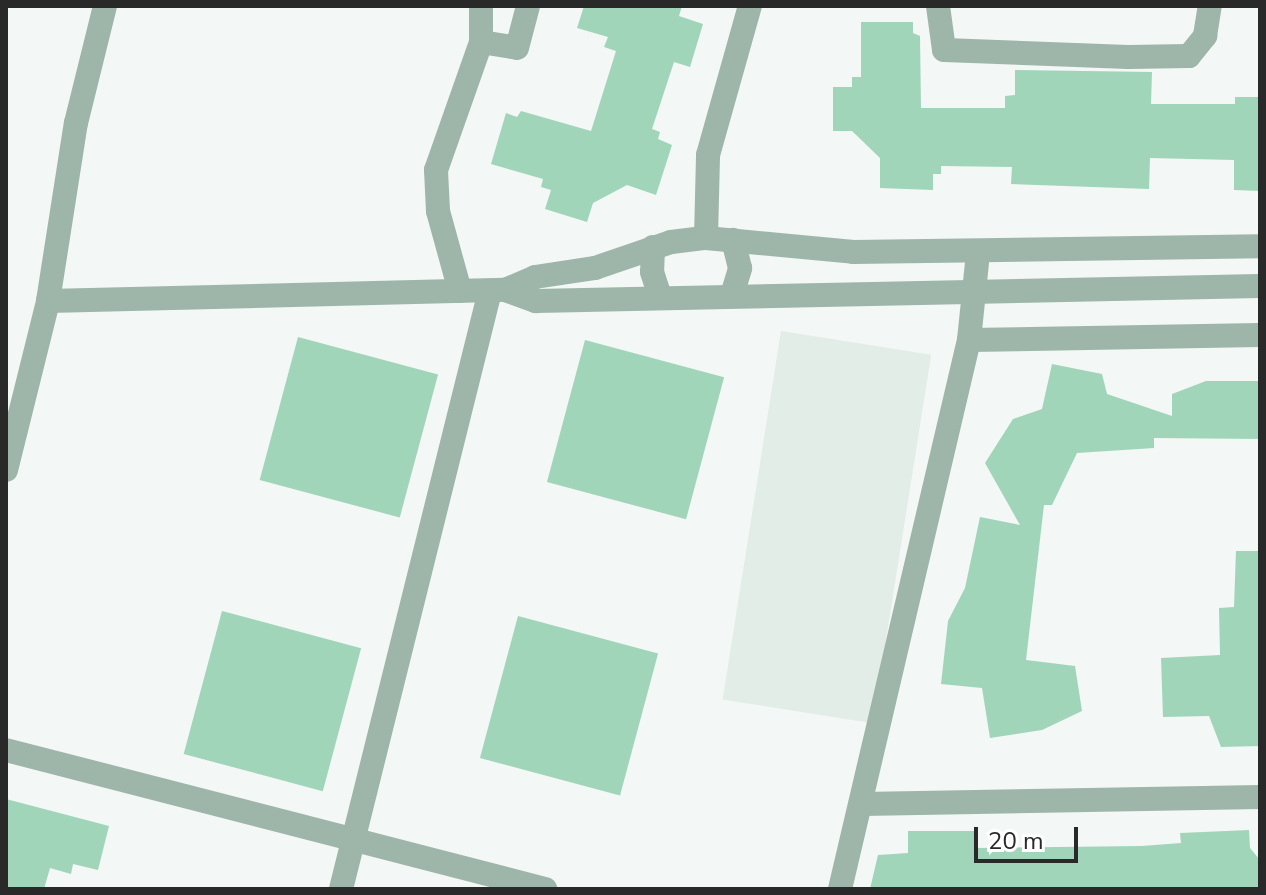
<!DOCTYPE html>
<html>
<head>
<meta charset="utf-8">
<style>
	body { margin:0 }
	#map { position:relative; width:1266px; height:895px; overflow:hidden; background:#f3f7f5; font-family:"Nunito Sans",sans-serif }
	div>[style] { position:absolute }
	.built>* { inset:0; background:#e1ede6; transform-origin:0 0 }
	.building>* { inset:0; background:#a0d5ba; transform-origin:0 0 }
	.minor>* { height:24px; margin:-12px; padding:0 12px; transform-origin:12px; border-radius:12px; background:#9eb5a9 }
	span { translate:-50% -50%; white-space:nowrap; text-align:center; line-height:1.15; -webkit-text-stroke:6px #fff; paint-order:stroke }
	.frame { position:absolute; inset:0; border:8px solid #282928; pointer-events:none }
	.scale { position:absolute; left:974px; top:827px; width:104px; height:36px; box-sizing:border-box; border:4px solid #282928; border-top:0; padding-left:10px; font-size:24px; line-height:28px; white-space:nowrap; color:#282928; -webkit-text-stroke:6px #fff; paint-order:stroke }
</style>
</head>
<body>
<div id="map">
	<div class="built">
		<div style="left:781px;top:331px;width:152px;height:373px;rotate:9deg"></div>
	</div>
	<div class="building">
		<div style="clip-path:polygon(584px 6px,682px 6px,679px 16px,703px 24px,690px 67px,674px 62px,652px 129px,660px 132px,658px 139px,672px 145px,656px 195px,627px 185px,593px 203px,587px 222px,545px 209px,551px 190px,541px 187px,543px 179px,491px 164px,506px 113px,517px 117px,521px 111px,591px 131px,616px 51px,604px 47px,608px 37px,577px 28px)"></div>
		<div style="clip-path:polygon(861px 22px,913px 22px,913px 33px,920px 36px,921px 108px,1005px 108px,1005px 96px,1015px 95px,1015px 70px,1152px 72px,1151px 104px,1235px 104px,1235px 97px,1260px 97px,1260px 191px,1234px 190px,1234px 160px,1150px 158px,1149px 189px,1011px 184px,1012px 167px,941px 166px,941px 174px,933px 174px,933px 190px,880px 188px,880px 158px,852px 131px,833px 131px,833px 87px,852px 87px,852px 77px,861px 77px)"></div>
		<div style="left:298px;top:337px;width:145px;height:148px;rotate:15deg"></div>
		<div style="left:585px;top:340px;width:144px;height:147px;rotate:15deg"></div>
		<div style="clip-path:polygon(1052px 364px,1102px 374px,1107px 394px,1172px 416px,1172px 394px,1206px 381px,1260px 381px,1260px 439px,1154px 438px,1154px 448px,1077px 453px,1052px 505px,1044px 505px,1026px 660px,1075px 666px,1082px 711px,1042px 730px,990px 738px,982px 688px,941px 684px,948px 621px,965px 588px,980px 517px,1020px 525px,985px 463px,1013px 419px,1042px 409px)"></div>
		<div style="clip-path:polygon(1236px 551px,1260px 551px,1260px 746px,1221px 747px,1209px 716px,1163px 717px,1161px 658px,1220px 655px,1219px 608px,1234px 607px)"></div>
		<div style="left:222px;top:611px;width:144px;height:148px;rotate:15deg"></div>
		<div style="left:518px;top:616px;width:145px;height:147px;rotate:15deg"></div>
		<div style="clip-path:polygon(6px 799px,109px 826px,98px 870px,73px 864px,71px 874px,50px 868px,44px 889px,6px 889px)"></div>
		<div style="clip-path:polygon(1249px 830px,1250px 848px,1260px 860px,1260px 889px,870px 889px,878px 855px,908px 853px,908px 831px,974px 831px,974px 848px,1142px 846px,1181px 843px,1180px 833px)"></div>
	</div>
	<div class="minor">
		<div style="left:938px;top:6px;width:44px;rotate:82.2deg"></div>
		<div style="left:944px;top:50px;width:184px;rotate:2.2deg"></div>
		<div style="left:1128px;top:57px;width:61px;rotate:-0.9deg"></div>
		<div style="left:1189px;top:56px;width:26px;rotate:-51deg"></div>
		<div style="left:1205px;top:36px;width:30px;rotate:-81deg"></div>
		<div style="left:481px;top:42px;width:36px;rotate:9deg"></div>
		<div style="left:517px;top:48px;width:43px;rotate:-75.3deg"></div>
		<div style="left:706px;top:238px;width:83px;rotate:-88.6deg"></div>
		<div style="left:708px;top:155px;width:155px;rotate:-74.3deg"></div>
		<div style="left:653px;top:247px;width:25px;rotate:92deg"></div>
		<div style="left:652px;top:272px;width:26px;rotate:72deg"></div>
		<div style="left:505px;top:290px;width:33px;rotate:20deg"></div>
		<div style="left:536px;top:301px;width:724px;rotate:-1.19deg"></div>
		<div style="left:460px;top:291px;width:83px;rotate:-105.4deg"></div>
		<div style="left:438px;top:211px;width:41px;rotate:-92.8deg"></div>
		<div style="left:436px;top:170px;width:136px;rotate:-70.6deg"></div>
		<div style="left:481px;top:42px;width:36px;rotate:-90deg"></div>
		<div style="left:732px;top:295px;width:28px;rotate:-73deg"></div>
		<div style="left:740px;top:268px;width:29px;rotate:-104deg"></div>
		<div style="left:48px;top:301px;width:457px;rotate:-1.4deg"></div>
		<div style="left:505px;top:290px;width:33px;rotate:-23deg"></div>
		<div style="left:535px;top:277px;width:61px;rotate:-8.5deg"></div>
		<div style="left:595px;top:268px;width:80px;rotate:-18.9deg"></div>
		<div style="left:671px;top:242px;width:35px;rotate:-7deg"></div>
		<div style="left:706px;top:238px;width:148px;rotate:5.4deg"></div>
		<div style="left:853px;top:252px;width:407px;rotate:-0.8deg"></div>
		<div style="left:969px;top:340px;width:291px;rotate:-1deg"></div>
		<div style="left:6px;top:470px;width:174px;rotate:-76deg"></div>
		<div style="left:48px;top:301px;width:180px;rotate:-81.1deg"></div>
		<div style="left:76px;top:123px;width:121px;rotate:-76.1deg"></div>
		<div style="left:6px;top:750px;width:557px;rotate:14.46deg"></div>
		<div style="left:862px;top:804px;width:398px;rotate:-1deg"></div>
		<div style="left:341px;top:889px;width:616px;rotate:-76.01deg"></div>
		<div style="left:840px;top:889px;width:564px;rotate:-76.78deg"></div>
		<div style="left:969px;top:340px;width:87px;rotate:-84.1deg"></div>
	</div>
	<div class="frame"></div>
	<div class="scale">20 m</div>
</div>
</body>
</html>
